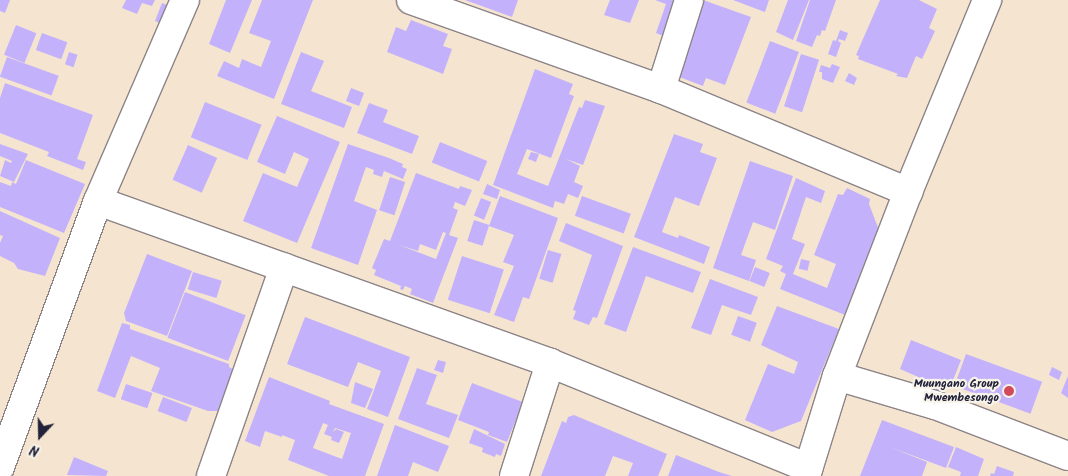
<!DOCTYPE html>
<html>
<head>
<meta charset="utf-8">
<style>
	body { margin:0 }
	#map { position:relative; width:1068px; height:476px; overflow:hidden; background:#f5e5d0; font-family:Kalam,sans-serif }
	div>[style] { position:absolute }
	.building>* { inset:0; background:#c3b2fb; transform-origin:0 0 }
	.roads { filter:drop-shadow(1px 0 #8c8486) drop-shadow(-1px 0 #8c8486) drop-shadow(0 1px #8c8486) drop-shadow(0 -1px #8c8486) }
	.minor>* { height:28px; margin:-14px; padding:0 14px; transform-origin:14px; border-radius:14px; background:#fff }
	.dots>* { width:14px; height:14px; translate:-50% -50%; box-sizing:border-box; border:2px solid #f7f3e8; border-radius:50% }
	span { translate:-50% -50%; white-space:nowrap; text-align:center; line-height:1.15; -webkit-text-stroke:4.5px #f7f3e8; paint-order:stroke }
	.poi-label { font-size:12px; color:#22223b; font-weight:700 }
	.right { translate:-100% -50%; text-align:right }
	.north { position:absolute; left:15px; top:411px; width:50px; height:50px; -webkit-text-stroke:4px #f7f3e8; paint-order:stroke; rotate:201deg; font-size:14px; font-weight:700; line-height:20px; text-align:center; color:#22223b }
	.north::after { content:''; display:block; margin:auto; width:18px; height:22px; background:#22223b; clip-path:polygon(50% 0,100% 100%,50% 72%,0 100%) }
</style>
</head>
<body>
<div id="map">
	<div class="building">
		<div style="clip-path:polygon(0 0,10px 0,5px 13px,0 11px)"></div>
		<div style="clip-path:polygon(126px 0,155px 0,152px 6px,142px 3px,137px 14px,122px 8px)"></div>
		<div style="clip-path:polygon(226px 0,252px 0,230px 53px,209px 44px)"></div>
		<div style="clip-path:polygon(262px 0,313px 0,274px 99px,217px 76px,224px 61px,239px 68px,242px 59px,261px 67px,271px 41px,249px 33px)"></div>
		<div style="clip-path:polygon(465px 0,518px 0,512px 17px)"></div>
		<div style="clip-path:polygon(610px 0,639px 0,630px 23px,604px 15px)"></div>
		<div style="clip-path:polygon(655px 0,684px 0,673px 40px,656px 33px,666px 4px)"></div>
		<div style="clip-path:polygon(703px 0,751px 17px,725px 85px,706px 78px,703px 86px,674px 75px)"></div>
		<div style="clip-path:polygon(733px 0,769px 0,765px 12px)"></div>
		<div style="clip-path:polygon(788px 0,809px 0,793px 40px,776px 32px)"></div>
		<div style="clip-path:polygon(810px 0,836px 0,825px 31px,822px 30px,820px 36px,817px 35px,812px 47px,796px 41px)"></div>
		<div style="clip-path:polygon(880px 0,919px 0,937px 9px,929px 28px,935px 31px,922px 59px,916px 56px,907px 78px,896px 76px,898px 74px,858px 59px,859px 56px,856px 55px)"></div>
		<div style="clip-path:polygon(162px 3px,170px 6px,164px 25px,155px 21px)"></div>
		<div style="clip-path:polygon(411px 20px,448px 34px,443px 46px,452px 49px,443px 74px,387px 52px,396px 27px,406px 31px)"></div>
		<div style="left:16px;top:25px;width:22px;height:32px;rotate:22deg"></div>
		<div style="clip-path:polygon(840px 30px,848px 33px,845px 41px,839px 39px,838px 41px,841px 43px,836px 57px,828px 54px,833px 40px,836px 41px)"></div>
		<div style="left:42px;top:33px;width:27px;height:18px;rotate:20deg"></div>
		<div style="left:770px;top:41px;width:31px;height:66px;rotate:21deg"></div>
		<div style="left:69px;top:52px;width:9px;height:13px;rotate:18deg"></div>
		<div style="clip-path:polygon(301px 52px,324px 61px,311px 91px,352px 107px,344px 128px,281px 104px)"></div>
		<div style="left:801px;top:54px;width:19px;height:55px;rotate:18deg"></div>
		<div style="left:7px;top:57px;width:55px;height:21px;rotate:20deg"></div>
		<div style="clip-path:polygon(832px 64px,840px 67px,833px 83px,822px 79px,822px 72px,819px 72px,821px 65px,830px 68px)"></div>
		<div style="clip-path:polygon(535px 69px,573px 84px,569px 94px,574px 96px,551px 158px,527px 149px,517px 174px,548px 186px,579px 107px,582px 108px,585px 100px,605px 106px,583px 165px,566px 159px,580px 166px,574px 182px,583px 186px,578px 198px,568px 194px,564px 204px,555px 201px,553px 208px,493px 185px)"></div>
		<div style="clip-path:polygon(849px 73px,857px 78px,854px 85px,845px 81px)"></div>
		<div style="clip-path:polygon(5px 83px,93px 115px,77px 159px,86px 162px,83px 170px,47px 156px,49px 152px,0 133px,0 98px)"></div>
		<div style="left:351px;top:88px;width:14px;height:14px;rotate:21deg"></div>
		<div style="left:205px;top:102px;width:61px;height:38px;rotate:22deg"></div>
		<div style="clip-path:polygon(369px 103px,388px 110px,383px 122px,419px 136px,412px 154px,357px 133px)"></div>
		<div style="clip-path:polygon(277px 116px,340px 142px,297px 243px,243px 221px,263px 173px,297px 187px,309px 159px,294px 152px,285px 174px,257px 162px)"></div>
		<div style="clip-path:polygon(674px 134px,703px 144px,700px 152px,717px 158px,699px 206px,675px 197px,662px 232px,678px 238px,679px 235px,710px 247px,704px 264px,634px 237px)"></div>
		<div style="left:440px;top:142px;width:51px;height:22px;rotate:22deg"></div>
		<div style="clip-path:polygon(0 144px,28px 154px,14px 182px,0 176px,5px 160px,11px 163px,12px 161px,0 156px)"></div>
		<div style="clip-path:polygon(348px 144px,389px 158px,403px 164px,402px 167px,407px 169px,403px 179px,384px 171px,382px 177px,373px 174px,374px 170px,366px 167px,354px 201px,344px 197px,377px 210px,358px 265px,311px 248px)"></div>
		<div style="left:188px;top:145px;width:32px;height:38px;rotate:24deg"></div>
		<div style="clip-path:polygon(531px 152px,539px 154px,536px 162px,528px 159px)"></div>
		<div style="clip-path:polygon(26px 160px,85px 184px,64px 233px,0 207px,0 182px,11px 186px,12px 182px,16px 184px)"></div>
		<div style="clip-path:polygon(750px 161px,793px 176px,775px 230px,753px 222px,741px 255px,756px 260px,749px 281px,713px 268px)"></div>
		<div style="clip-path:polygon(evenodd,416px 173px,459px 189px,460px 186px,472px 190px,465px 206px,455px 202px,453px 208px,458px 210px,449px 235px,458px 238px,433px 303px,410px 294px,412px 289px,405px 286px,403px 290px,400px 289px,401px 286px,374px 275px,376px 270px,372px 268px,384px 239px,390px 241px,416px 173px,443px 232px,446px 233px,436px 259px,399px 245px,418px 251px,420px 244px,436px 250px,443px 232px)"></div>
		<div style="left:390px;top:177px;width:16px;height:35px;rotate:18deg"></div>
		<div style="clip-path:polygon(796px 178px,825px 191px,821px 203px,806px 197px,792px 239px,805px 244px,793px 274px,827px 288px,836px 264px,814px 255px,838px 194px,843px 195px,847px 188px,870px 199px,869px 204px,879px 230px,845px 315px,780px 289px,786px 274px,780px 271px,783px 266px,766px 259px)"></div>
		<div style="clip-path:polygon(487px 184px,500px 190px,497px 199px,483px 194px)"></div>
		<div style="clip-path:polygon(500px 196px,558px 218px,529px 299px,523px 297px,514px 322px,494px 315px,514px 266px,503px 262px,514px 235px,489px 226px)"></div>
		<div style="left:582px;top:196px;width:52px;height:21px;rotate:20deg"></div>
		<div style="left:481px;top:198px;width:11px;height:19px;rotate:22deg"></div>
		<div style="clip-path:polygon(0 211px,60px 238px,45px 276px,18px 269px,14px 263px,0 256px,0 243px,3px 236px,0 235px)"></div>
		<div style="left:474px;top:220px;width:16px;height:22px;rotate:18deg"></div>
		<div style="clip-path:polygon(566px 223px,623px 246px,597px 318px,593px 317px,589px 325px,573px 319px,576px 311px,573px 310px,592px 255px,559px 241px)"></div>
		<div style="clip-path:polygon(633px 247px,701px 272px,693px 293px,646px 276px,626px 332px,604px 324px)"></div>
		<div style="left:548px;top:250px;width:14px;height:30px;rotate:17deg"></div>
		<div style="clip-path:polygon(147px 254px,192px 271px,167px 336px,126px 321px,124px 313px)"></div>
		<div style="left:462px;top:256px;width:44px;height:46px;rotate:18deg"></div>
		<div style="left:801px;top:259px;width:9px;height:10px;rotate:13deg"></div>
		<div style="left:755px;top:267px;width:16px;height:15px;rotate:22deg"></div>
		<div style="left:193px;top:272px;width:30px;height:18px;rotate:17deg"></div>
		<div style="clip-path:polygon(710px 279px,758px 297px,751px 315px,722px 305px,711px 335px,691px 328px)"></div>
		<div style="left:185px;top:292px;width:65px;height:49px;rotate:21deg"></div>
		<div style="clip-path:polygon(777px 306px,839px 329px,801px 421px,772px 432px,745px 420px,768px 364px,794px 374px,798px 362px,761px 345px)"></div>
		<div style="left:738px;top:316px;width:20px;height:20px;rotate:20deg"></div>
		<div style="clip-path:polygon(305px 317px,410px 357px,388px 417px,367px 409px,381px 371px,358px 362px,348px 387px,287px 364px)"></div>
		<div style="clip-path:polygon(122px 323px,130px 325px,130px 329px,229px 364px,229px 367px,233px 369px,218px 411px,208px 411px,151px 391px,160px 368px,131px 356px,115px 398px,97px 391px)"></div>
		<div style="clip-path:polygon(911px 340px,961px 360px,950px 388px,945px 386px,941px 398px,932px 394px,936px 383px,932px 381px,932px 383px,900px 369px)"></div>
		<div style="left:966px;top:354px;width:81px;height:34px;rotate:20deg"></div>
		<div style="clip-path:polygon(438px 360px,446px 362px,443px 373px,434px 370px)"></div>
		<div style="clip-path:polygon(1052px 367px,1062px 372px,1059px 380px,1049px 375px)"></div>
		<div style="clip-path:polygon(417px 368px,437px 375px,426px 404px,458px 415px,449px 438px,398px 419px)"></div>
		<div style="clip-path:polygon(1068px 376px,1068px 398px,1061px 393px)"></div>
		<div style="clip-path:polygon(evenodd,269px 377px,330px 401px,329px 404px,384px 424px,365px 476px,329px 476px,288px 460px,295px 440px,282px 435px,282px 437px,265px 431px,260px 447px,245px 441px,269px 377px,323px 423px,328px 425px,324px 434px,332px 437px,331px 440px,339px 443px,344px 432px,336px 429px,333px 432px,335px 428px,351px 433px,342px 459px,313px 448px,323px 423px)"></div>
		<div style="clip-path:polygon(355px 382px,373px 389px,365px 408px,351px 403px)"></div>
		<div style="clip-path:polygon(472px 383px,523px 402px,507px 442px,488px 435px,489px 432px,458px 420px)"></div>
		<div style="left:126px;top:384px;width:28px;height:16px;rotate:19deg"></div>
		<div style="left:163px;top:397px;width:31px;height:15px;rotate:21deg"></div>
		<div style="clip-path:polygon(574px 415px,667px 454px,658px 476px,628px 476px,633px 463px,613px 456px,605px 476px,541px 476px,562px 421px,566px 423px,568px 417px)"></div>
		<div style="clip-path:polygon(882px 420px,954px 447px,946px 468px,890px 447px,927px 462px,922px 476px,860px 476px)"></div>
		<div style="clip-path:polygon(395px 425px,449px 446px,438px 472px,413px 462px,408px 476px,377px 476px)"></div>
		<div style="clip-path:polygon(474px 429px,505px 444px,501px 456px,496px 454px,495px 457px,482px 452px,483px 448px,469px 443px)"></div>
		<div style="clip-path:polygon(956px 447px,984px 459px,978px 476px,960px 476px,961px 472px,948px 467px)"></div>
		<div style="clip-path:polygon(676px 455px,719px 472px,732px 476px,668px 476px)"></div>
		<div style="clip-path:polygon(74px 457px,108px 471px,106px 476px,67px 475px)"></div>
		<div style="clip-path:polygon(997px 466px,1014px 472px,1013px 476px,990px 476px,991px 473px,994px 474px)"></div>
	</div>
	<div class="roads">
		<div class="minor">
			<div style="left:411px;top:0;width:265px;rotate:19.6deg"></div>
			<div style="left:661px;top:89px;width:268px;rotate:22.6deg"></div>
			<div style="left:661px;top:89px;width:93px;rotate:-72.5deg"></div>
			<div style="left:98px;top:201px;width:480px;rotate:19.7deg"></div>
			<div style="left:550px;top:363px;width:279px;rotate:22.1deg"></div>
			<div style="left:837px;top:376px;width:102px;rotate:16.5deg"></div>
			<div style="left:935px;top:405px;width:142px;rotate:21deg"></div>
			<div style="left:0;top:467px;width:283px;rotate:-69.8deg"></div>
			<div style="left:98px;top:201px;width:219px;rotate:-66.6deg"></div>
			<div style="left:211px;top:476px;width:221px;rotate:-70.7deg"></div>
			<div style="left:514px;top:476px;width:119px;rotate:-72.3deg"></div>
			<div style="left:806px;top:476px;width:105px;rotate:-72.8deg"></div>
			<div style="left:837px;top:376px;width:197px;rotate:-68.9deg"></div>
			<div style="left:908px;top:192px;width:208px;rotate:-67.6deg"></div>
		</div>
	</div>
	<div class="dots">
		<div style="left:1009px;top:391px;background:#d1495b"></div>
	</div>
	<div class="poi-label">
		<span class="right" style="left:999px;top:391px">Muungano Group<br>Mwembesongo</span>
	</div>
	<div class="north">N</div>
</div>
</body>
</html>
